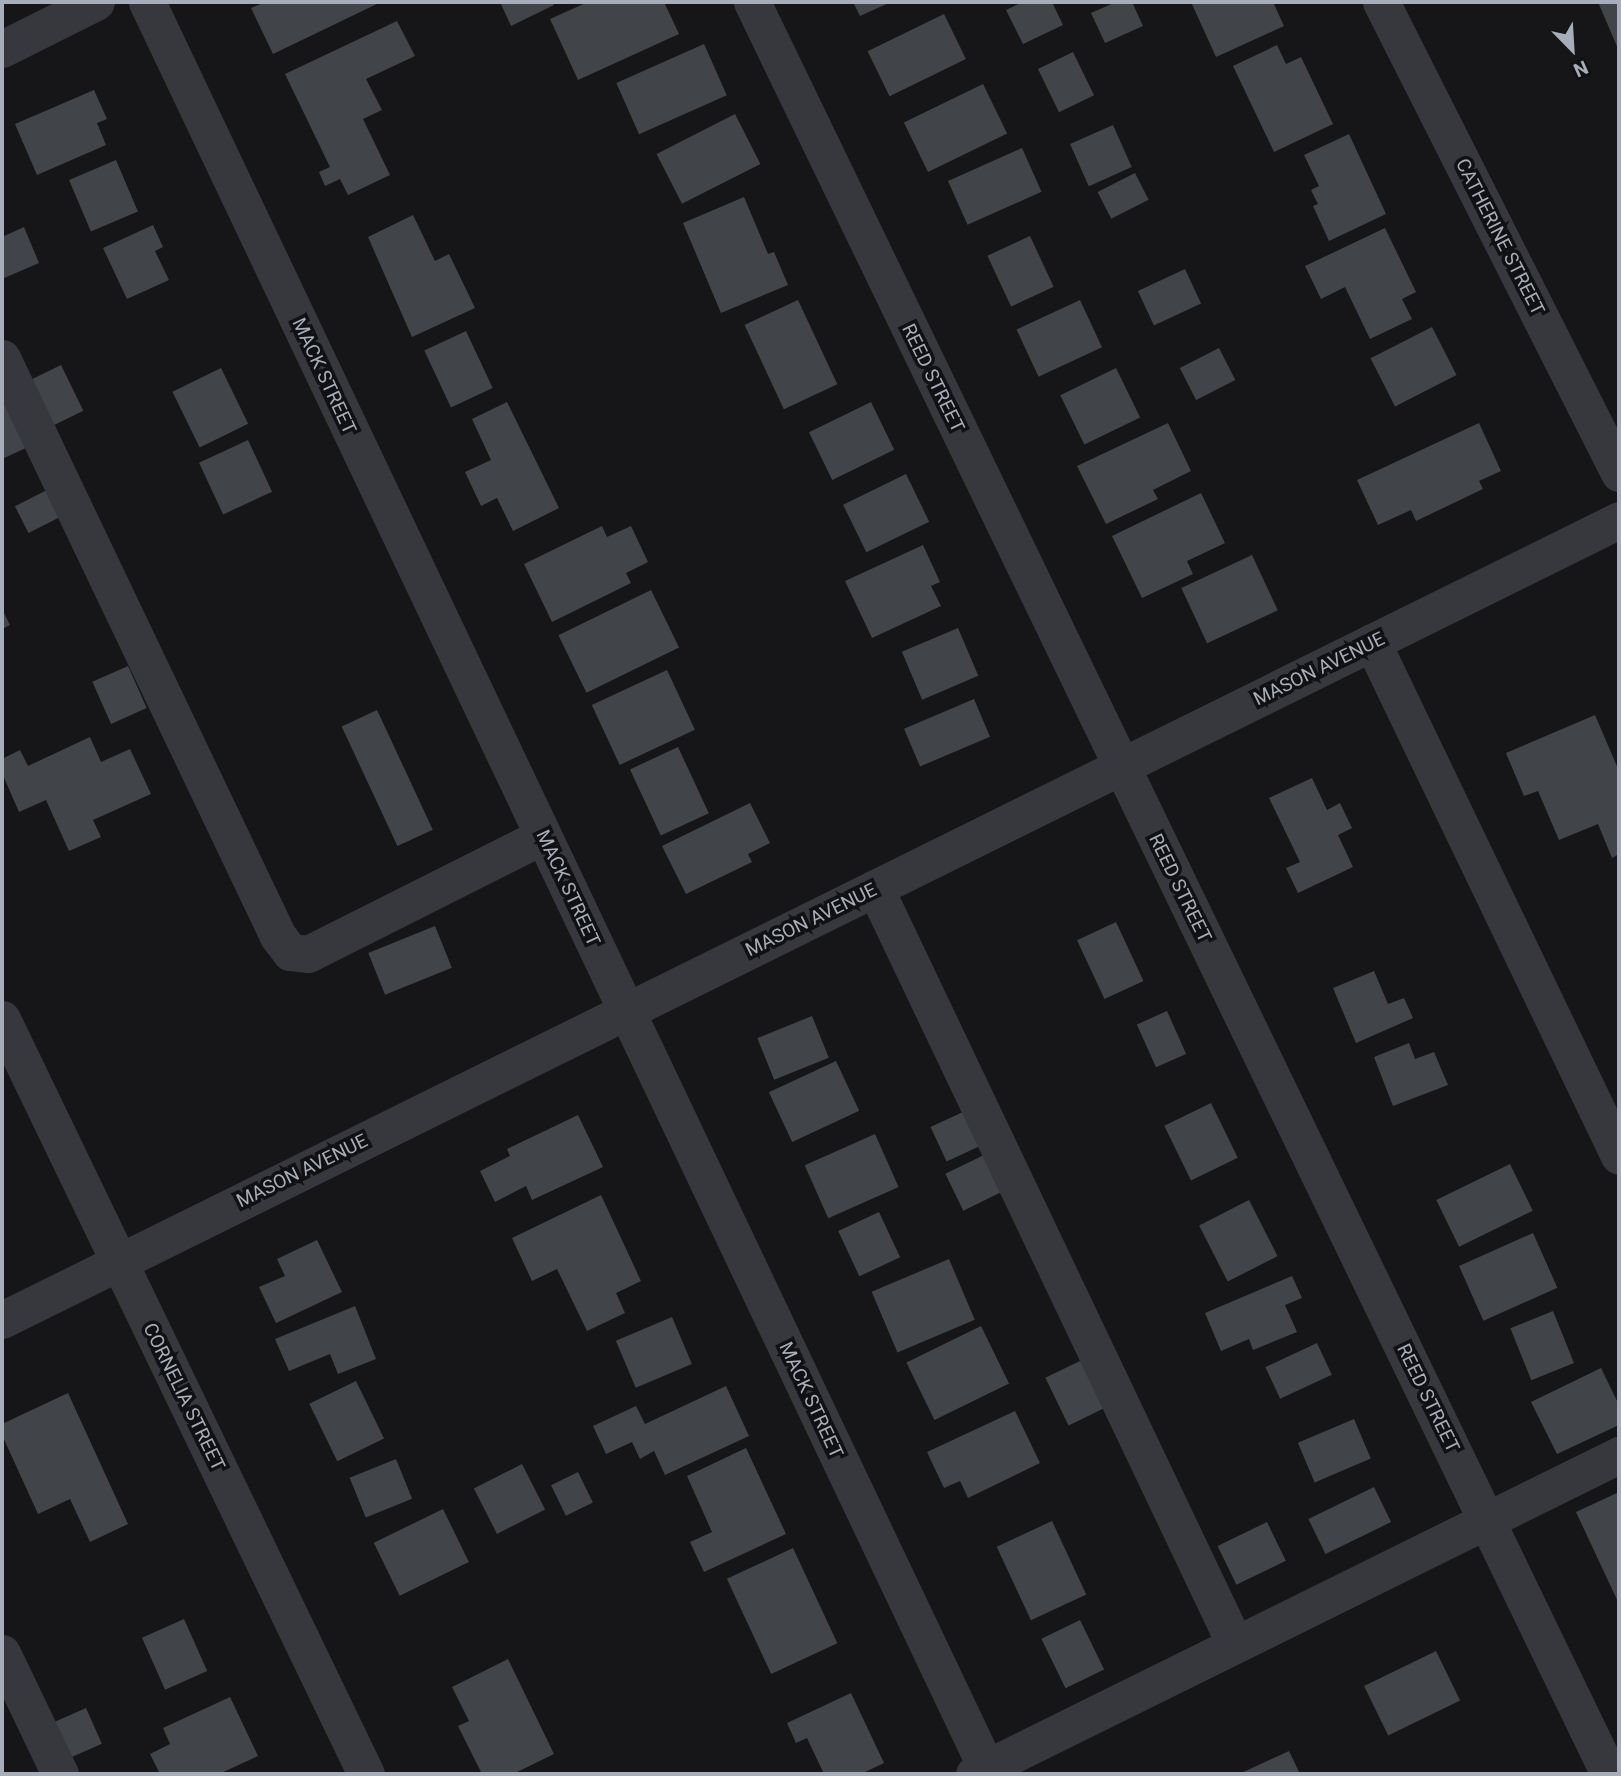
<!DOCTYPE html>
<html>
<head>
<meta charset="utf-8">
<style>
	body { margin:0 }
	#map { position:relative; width:1621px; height:1776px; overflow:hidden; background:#161618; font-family:Roboto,sans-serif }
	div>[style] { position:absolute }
	.building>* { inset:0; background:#414448; transform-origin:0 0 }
	.minor>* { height:37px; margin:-18.5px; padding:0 18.5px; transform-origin:18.5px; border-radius:18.5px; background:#36383d }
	span { translate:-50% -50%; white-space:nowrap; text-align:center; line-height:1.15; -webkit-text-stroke:7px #111113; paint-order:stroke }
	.street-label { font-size:19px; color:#a7aeb9 }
	.frame { position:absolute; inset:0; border:4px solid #a7aeb9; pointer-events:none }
	.north { position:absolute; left:1537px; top:14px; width:70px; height:70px; -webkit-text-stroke:5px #111113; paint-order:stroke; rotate:156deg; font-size:19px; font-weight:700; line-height:28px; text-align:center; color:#a7aeb9 }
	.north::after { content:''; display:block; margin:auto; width:24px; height:32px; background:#a7aeb9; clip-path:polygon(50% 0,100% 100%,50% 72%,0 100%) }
</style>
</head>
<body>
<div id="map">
	<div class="building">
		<div style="clip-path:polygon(265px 2px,381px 2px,273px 54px,251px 8px)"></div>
		<div style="clip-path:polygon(500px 2px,552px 2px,554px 5px,511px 26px)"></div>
		<div style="clip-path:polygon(588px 2px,664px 2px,679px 34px,578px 80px,550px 19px)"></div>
		<div style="clip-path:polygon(853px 2px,891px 2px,860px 16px)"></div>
		<div style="clip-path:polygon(1023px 2px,1052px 2px,1063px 25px,1023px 44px,1006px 10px)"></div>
		<div style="clip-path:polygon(1116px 2px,1132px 2px,1143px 26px,1105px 43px,1091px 13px)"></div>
		<div style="clip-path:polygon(1191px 2px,1273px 2px,1284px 26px,1216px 57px)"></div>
		<div style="clip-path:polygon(1598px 2px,1619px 2px,1619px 51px)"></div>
		<div style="left:944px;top:14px;width:50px;height:85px;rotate:64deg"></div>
		<div style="clip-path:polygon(397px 21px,415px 56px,366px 79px,382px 110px,363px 119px,390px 175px,348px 195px,340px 179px,325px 186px,319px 172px,330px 167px,285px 74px)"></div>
		<div style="left:704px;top:44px;width:56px;height:96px;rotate:66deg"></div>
		<div style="clip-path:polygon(1277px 45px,1286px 64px,1301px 57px,1333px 124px,1274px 152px,1233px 66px)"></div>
		<div style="left:1073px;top:52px;width:48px;height:39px;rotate:64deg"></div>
		<div style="left:983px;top:84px;width:55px;height:88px;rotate:64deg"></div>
		<div style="clip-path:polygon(94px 90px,107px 119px,97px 123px,106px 145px,37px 175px,15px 124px)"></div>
		<div style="left:735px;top:114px;width:56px;height:88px;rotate:63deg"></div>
		<div style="left:1113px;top:125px;width:46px;height:47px;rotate:66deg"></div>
		<div style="clip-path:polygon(1349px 134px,1386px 214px,1329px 241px,1313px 206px,1318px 204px,1311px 190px,1319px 186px,1304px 155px)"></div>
		<div style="left:1022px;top:148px;width:48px;height:81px;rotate:66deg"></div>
		<div style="left:116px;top:160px;width:56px;height:51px;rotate:67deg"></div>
		<div style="left:1135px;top:173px;width:30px;height:42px;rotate:63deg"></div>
		<div style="clip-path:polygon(744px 197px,768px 254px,774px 252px,788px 285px,721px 313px,683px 223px)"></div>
		<div style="clip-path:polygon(413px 215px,435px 261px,449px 254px,475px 308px,412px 337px,368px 237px)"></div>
		<div style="clip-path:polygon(153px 225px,163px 247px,155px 251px,169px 280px,127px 299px,103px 248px)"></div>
		<div style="clip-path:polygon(24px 227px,39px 263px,2px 279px,2px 237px)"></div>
		<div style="clip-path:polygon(1385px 228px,1416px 292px,1402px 299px,1412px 319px,1370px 339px,1345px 287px,1321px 299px,1305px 266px)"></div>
		<div style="left:1030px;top:236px;width:56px;height:47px;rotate:65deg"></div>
		<div style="left:1185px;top:269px;width:38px;height:52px;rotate:65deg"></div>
		<div style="left:798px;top:300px;width:93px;height:59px;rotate:65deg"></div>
		<div style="left:1080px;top:300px;width:52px;height:70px;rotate:65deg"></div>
		<div style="left:1432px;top:327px;width:54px;height:69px;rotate:63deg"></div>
		<div style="left:466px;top:331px;width:63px;height:46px;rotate:65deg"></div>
		<div style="left:1219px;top:348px;width:36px;height:44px;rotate:63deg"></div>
		<div style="left:61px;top:365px;width:51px;height:37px;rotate:64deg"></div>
		<div style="left:221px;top:368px;width:62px;height:54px;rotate:64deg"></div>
		<div style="left:1116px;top:368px;width:55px;height:62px;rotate:64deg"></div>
		<div style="clip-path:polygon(4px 402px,26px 448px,2px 459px,2px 403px)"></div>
		<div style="clip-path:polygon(507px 402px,559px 508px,513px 531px,497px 498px,481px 506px,465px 472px,491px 460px,472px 419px)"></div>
		<div style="left:871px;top:402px;width:53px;height:69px;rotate:64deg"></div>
		<div style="clip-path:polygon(1168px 423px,1191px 471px,1153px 490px,1158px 499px,1106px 524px,1077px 466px)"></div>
		<div style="clip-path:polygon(1479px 423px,1501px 471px,1479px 481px,1483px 489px,1416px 521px,1411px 510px,1378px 525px,1357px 480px)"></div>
		<div style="left:248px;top:440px;width:57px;height:54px;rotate:65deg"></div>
		<div style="left:906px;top:474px;width:53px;height:70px;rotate:64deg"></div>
		<div style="left:47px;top:490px;width:30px;height:36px;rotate:63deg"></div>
		<div style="clip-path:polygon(1201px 493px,1225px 543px,1187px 561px,1193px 574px,1142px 598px,1112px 536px)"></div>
		<div style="clip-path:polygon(602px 526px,607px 537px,631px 526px,648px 562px,626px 573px,631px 583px,552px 622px,524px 564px)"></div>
		<div style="clip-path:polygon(923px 545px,940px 582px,931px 586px,941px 606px,872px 638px,845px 581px)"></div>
		<div style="left:1252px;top:555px;width:61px;height:78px;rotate:65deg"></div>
		<div style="left:651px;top:590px;width:64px;height:103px;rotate:64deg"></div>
		<div style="clip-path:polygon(2px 609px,10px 625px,2px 629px)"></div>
		<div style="left:958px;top:628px;width:52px;height:61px;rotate:67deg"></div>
		<div style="left:128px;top:666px;width:46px;height:39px;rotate:66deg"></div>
		<div style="left:667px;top:670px;width:66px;height:83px;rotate:65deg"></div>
		<div style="left:974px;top:699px;width:41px;height:76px;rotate:67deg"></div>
		<div style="left:377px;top:710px;width:132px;height:39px;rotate:65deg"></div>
		<div style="clip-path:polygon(1595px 715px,1619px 771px,1619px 854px,1612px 858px,1598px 824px,1559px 840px,1538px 791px,1524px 796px,1506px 753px)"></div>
		<div style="clip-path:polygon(90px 737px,101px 762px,130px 749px,151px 794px,93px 820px,101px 837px,69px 851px,46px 800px,19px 812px,2px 773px,2px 759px,20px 750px,28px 766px)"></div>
		<div style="left:678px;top:747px;width:73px;height:53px;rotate:65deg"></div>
		<div style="clip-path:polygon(1312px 778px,1327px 810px,1340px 803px,1352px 828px,1338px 835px,1353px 867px,1298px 893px,1286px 868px,1300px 862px,1269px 798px)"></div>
		<div style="clip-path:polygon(750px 803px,770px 843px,748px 854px,752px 862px,686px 894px,662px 846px)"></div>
		<div style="left:1116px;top:922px;width:65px;height:43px;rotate:65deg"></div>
		<div style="left:435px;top:926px;width:45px;height:72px;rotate:68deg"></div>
		<div style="clip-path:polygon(1374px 971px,1388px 1004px,1404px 998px,1413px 1018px,1356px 1043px,1333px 988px)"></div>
		<div style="left:1167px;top:1011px;width:47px;height:33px;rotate:66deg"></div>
		<div style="left:812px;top:1016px;width:45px;height:59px;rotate:68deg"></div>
		<div style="clip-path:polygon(1409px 1043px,1415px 1059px,1434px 1052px,1448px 1085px,1393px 1106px,1374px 1057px)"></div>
		<div style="left:836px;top:1061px;width:55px;height:74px;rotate:65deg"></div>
		<div style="left:1211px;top:1103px;width:61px;height:52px;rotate:64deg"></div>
		<div style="left:965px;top:1111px;width:38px;height:38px;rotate:65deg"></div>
		<div style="clip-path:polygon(578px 1115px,603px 1167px,532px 1200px,526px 1186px,495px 1202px,480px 1171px,510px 1156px,507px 1149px)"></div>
		<div style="left:875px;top:1134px;width:58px;height:77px;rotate:66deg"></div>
		<div style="left:984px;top:1155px;width:41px;height:43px;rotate:64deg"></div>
		<div style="left:1510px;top:1164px;width:52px;height:82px;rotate:64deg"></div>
		<div style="clip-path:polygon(601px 1195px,641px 1281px,616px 1293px,625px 1313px,587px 1331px,557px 1269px,532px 1281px,512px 1238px)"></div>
		<div style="left:1249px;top:1200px;width:63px;height:56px;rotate:63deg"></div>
		<div style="left:879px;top:1212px;width:50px;height:45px;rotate:65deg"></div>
		<div style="left:1533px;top:1233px;width:60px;height:81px;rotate:66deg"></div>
		<div style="clip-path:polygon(317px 1240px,342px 1292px,276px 1323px,259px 1287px,285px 1276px,277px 1259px)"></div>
		<div style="left:949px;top:1259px;width:66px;height:84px;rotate:67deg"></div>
		<div style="clip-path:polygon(1292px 1276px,1302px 1298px,1285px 1305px,1297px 1332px,1253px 1350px,1249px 1339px,1221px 1351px,1205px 1313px)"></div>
		<div style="clip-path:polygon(355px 1306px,376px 1359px,338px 1374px,330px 1354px,289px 1371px,275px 1339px)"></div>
		<div style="left:1553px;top:1311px;width:56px;height:46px;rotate:68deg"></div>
		<div style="left:672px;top:1317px;width:51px;height:61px;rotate:67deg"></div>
		<div style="left:981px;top:1326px;width:64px;height:83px;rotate:64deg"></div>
		<div style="left:1317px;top:1343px;width:35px;height:57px;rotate:65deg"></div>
		<div style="left:1084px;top:1359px;width:53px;height:43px;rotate:64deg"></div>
		<div style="clip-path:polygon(1601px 1368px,1619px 1405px,1619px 1425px,1557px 1454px,1531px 1402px)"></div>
		<div style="left:356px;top:1381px;width:64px;height:52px;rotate:64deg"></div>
		<div style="clip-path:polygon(726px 1386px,749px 1436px,665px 1475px,654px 1451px,640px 1459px,632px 1442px,606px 1454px,593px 1426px,636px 1406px,645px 1424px)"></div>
		<div style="clip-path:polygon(68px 1393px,128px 1524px,90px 1542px,70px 1499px,38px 1514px,2px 1435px,2px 1424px)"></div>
		<div style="clip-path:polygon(1015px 1411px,1040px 1463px,968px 1498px,960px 1481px,944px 1488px,927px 1452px)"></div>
		<div style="left:1354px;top:1419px;width:43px;height:61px;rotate:67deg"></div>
		<div style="clip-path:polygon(746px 1448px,786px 1534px,704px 1572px,690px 1542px,712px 1532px,687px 1476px)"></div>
		<div style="left:396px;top:1459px;width:43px;height:50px;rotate:68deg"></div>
		<div style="left:522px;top:1464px;width:51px;height:54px;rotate:63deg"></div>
		<div style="left:578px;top:1472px;width:34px;height:30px;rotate:64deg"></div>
		<div style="left:1374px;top:1487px;width:39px;height:73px;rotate:64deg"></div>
		<div style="clip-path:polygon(1619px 1492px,1619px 1604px,1576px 1512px)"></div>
		<div style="left:443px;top:1509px;width:59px;height:77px;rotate:64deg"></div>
		<div style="left:1052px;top:1521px;width:81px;height:61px;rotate:65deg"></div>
		<div style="left:1267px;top:1522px;width:43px;height:55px;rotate:64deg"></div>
		<div style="left:793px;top:1548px;width:105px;height:73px;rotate:65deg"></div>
		<div style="left:184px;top:1619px;width:57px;height:46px;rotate:66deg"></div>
		<div style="left:1080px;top:1620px;width:55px;height:43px;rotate:64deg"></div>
		<div style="left:1436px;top:1651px;width:55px;height:80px;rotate:64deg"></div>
		<div style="clip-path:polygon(508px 1659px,554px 1754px,513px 1774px,482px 1774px,458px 1726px,469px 1721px,452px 1687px)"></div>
		<div style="clip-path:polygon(851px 1693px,884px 1763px,861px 1774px,824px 1774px,807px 1738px,796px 1743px,787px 1723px)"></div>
		<div style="clip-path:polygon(230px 1697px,258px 1756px,219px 1774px,160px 1774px,150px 1754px,170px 1744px,163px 1728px)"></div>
		<div style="left:86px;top:1708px;width:39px;height:39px;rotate:66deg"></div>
		<div style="clip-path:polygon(1289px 1751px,1300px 1774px,1239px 1774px)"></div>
	</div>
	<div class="minor">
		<div style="left:147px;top:2px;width:1962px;rotate:64.58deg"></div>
		<div style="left:752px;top:2px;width:1968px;rotate:64.19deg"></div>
		<div style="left:1381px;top:2px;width:528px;rotate:63.19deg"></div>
		<div style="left:2px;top:49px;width:105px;rotate:-26.6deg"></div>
		<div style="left:2px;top:358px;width:641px;rotate:64.48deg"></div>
		<div style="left:278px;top:936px;width:20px;rotate:53deg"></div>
		<div style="left:290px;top:952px;width:18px;rotate:6deg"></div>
		<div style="left:308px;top:954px;width:263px;rotate:-26.7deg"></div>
		<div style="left:1372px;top:642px;width:570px;rotate:64.33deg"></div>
		<div style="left:875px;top:888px;width:837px;rotate:64.54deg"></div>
		<div style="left:2px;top:1019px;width:838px;rotate:64.26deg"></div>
		<div style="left:2px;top:1320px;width:1804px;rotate:-26.32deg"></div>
		<div style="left:2px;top:1653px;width:134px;rotate:64.4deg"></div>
		<div style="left:974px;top:1774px;width:720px;rotate:-26.32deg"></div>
	</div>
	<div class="street-label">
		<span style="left:1500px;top:237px;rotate:63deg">CATHERINE STREET</span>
		<span style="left:324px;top:376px;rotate:65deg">MACK STREET</span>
		<span style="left:933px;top:378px;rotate:64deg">REED STREET</span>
		<span style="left:1319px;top:669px;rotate:-26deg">MASON AVENUE</span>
		<span style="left:568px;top:888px;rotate:65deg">MACK STREET</span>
		<span style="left:1180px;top:888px;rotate:64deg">REED STREET</span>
		<span style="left:811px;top:920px;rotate:-26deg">MASON AVENUE</span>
		<span style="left:302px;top:1171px;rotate:-26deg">MASON AVENUE</span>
		<span style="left:184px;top:1397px;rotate:64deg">CORNELIA STREET</span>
		<span style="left:1428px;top:1398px;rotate:64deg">REED STREET</span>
		<span style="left:811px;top:1400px;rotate:65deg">MACK STREET</span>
	</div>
	<div class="frame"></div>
	<div class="north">N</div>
</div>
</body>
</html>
